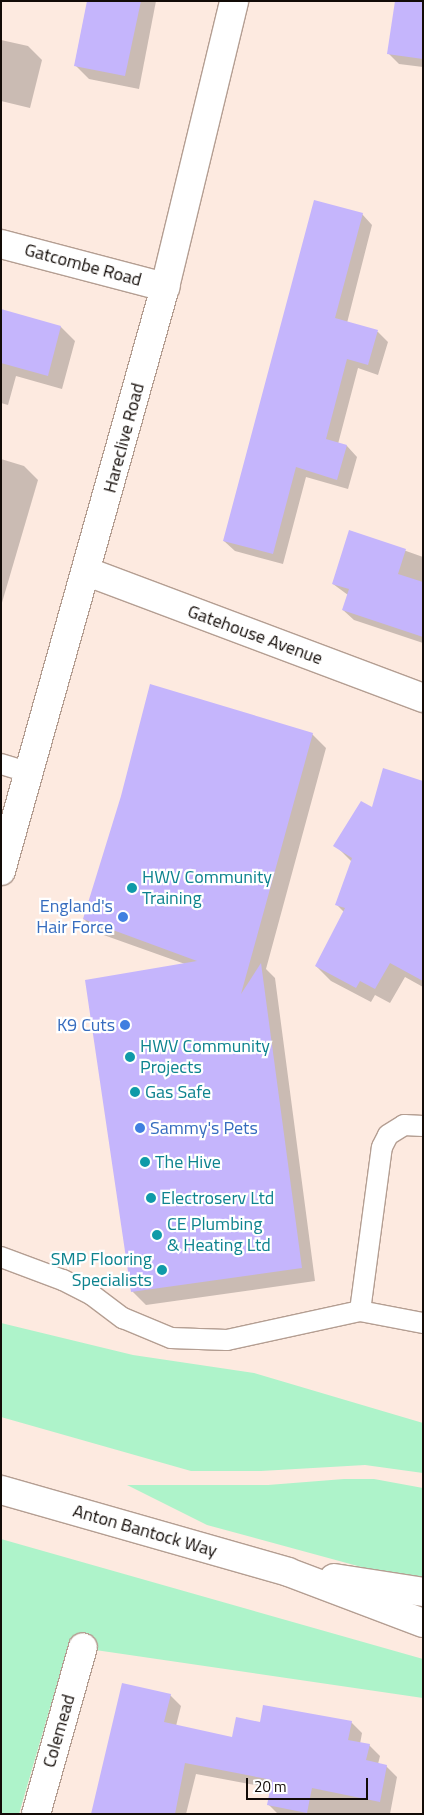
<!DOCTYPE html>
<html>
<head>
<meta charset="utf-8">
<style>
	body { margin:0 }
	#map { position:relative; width:424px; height:1815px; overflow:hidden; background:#fdeae0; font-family:"Titillium Web",sans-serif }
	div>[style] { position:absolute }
	.green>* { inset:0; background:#aef3ca }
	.shadow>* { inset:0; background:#0003 }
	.building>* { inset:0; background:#c5b5fc }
	.roads { filter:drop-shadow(1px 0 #b49e92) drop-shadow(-1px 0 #b49e92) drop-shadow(0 1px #b49e92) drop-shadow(0 -1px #b49e92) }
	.service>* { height:20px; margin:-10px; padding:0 10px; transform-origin:10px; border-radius:10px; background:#fff }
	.minor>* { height:28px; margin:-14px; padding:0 14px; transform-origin:14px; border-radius:14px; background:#fff }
	.trunk>* { height:28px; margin:-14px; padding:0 14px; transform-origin:14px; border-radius:14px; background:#fff }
	.dots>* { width:14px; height:14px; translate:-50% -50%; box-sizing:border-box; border:2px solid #fff; border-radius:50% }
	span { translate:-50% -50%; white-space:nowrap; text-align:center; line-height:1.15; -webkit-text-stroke:4.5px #fff; paint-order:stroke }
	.street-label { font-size:18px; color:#120b07 }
	.culture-label { font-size:18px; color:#0d838f }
	.left { translate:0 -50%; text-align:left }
	.right { translate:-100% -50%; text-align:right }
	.shop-label { font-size:18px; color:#366cbe }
	.frame { position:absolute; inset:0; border:2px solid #120b07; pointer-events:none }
	.scale { position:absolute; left:246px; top:1778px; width:122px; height:22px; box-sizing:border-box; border:2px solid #120b07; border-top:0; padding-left:6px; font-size:15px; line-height:18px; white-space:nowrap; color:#120b07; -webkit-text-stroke:4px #fff; paint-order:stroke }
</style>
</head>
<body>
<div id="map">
	<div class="green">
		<div style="clip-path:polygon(1px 1323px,133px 1355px,254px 1373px,423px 1423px,423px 1473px,365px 1465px,261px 1471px,191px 1471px,1px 1417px)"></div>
		<div style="clip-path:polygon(344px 1479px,374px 1479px,423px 1488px,423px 1580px,376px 1571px,207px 1525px,127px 1485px,268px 1485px)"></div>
		<div style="clip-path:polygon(1px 1539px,423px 1659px,423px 1698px,68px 1646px,19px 1814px,1px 1814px)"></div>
	</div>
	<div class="shadow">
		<div style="clip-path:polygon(88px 1px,156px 1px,139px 89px,89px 79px,75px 65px)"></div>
		<div style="clip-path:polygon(423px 1px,423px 67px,399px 64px,388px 53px)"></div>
		<div style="clip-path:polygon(1px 40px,28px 46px,42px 60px,30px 108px,1px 101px)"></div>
		<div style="clip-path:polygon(362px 214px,372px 225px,347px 323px,378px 332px,388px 342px,378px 375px,358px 368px,338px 444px,347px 446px,357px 457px,348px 489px,306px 477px,283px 564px,235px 551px,224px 541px)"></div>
		<div style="clip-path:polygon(1px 311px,61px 327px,75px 341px,62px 389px,16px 376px,8px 405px,1px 403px)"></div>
		<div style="clip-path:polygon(1px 459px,24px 466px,38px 480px,1px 606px)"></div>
		<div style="clip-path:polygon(350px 531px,423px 557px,423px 643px,354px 620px,343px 610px,348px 595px,333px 584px)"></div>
		<div style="clip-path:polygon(312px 734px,326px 748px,266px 969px,275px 978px,315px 1281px,146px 1305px,132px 1291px,185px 964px,98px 933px,84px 919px)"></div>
		<div style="clip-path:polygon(423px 782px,423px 987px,405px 977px,390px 1003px,375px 995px,371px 1002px,331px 981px,316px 966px,344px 912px,337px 905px,352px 862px,335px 845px,373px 809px)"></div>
		<div style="clip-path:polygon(170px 1695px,181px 1706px,176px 1726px,233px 1738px,261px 1724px,351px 1722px,362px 1733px,360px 1744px,369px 1745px,380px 1756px,378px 1764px,386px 1766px,397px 1777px,390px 1814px,278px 1814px,268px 1804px,271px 1788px,196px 1774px,186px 1814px,93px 1814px)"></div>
	</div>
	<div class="building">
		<div style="clip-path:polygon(87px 1px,141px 1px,125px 76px,74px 66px)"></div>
		<div style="clip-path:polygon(395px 1px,423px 1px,423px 59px,387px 54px)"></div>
		<div style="clip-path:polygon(314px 200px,363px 213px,335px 318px,378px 330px,368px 365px,347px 359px,326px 439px,347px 445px,337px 480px,296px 467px,273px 554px,223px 541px)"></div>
		<div style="clip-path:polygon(1px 309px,61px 326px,48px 376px,1px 363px)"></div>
		<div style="clip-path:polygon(349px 530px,406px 549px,398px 574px,423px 582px,423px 637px,342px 610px,349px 589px,332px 584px)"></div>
		<div style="clip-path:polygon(150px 684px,313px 733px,241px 994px,261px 963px,302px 1268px,131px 1292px,85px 980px,197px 961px,83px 919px,121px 796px)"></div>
		<div style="clip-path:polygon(383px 768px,423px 781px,423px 981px,390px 963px,375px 989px,360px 981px,356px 988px,315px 966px,345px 908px,335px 905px,352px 858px,333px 846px,361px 801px,372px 807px)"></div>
		<div style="clip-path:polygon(122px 1683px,171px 1694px,164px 1722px,232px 1737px,236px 1717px,260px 1722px,263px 1705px,352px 1721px,348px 1740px,370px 1744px,366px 1760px,387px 1765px,380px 1802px,312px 1788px,307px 1813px,267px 1805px,272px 1780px,185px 1763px,175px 1814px,91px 1814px)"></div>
	</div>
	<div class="roads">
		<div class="service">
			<div style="left:1px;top:764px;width:31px;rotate:17deg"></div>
			<div style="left:1px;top:1257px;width:66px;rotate:20.4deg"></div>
			<div style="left:63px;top:1280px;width:33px;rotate:27deg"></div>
			<div style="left:92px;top:1295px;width:39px;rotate:37deg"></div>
			<div style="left:123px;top:1318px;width:52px;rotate:22.6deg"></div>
			<div style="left:171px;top:1338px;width:56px;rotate:2deg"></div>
			<div style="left:227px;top:1340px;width:136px;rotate:-12.3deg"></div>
			<div style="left:360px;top:1311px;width:64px;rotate:10.8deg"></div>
			<div style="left:360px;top:1311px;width:165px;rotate:-82.4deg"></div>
			<div style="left:382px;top:1147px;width:13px;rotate:-63deg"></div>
			<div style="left:388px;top:1135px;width:19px;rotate:-32deg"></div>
			<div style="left:404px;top:1125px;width:19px;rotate:3deg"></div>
		</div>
		<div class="minor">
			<div style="left:1px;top:244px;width:170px;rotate:14.7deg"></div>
			<div style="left:88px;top:572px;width:358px;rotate:20.6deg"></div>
			<div style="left:1px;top:871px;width:607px;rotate:-74.31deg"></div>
			<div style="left:165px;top:287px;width:294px;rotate:-76.4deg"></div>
			<div style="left:36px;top:1814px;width:173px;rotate:-74.3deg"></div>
		</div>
		<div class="trunk">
			<div style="left:1px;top:1490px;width:298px;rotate:15.9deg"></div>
			<div style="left:288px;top:1572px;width:144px;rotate:20.7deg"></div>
			<div style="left:334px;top:1578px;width:90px;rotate:8.9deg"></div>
		</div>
	</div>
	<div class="dots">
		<div style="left:132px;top:888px;background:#0f9aa8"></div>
		<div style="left:123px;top:917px;background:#3f7fe0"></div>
		<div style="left:125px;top:1025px;background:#3f7fe0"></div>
		<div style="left:130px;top:1057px;background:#0f9aa8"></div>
		<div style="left:135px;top:1092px;background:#0f9aa8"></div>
		<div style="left:140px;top:1128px;background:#3f7fe0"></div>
		<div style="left:145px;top:1162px;background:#0f9aa8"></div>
		<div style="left:151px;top:1198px;background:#0f9aa8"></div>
		<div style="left:157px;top:1235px;background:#0f9aa8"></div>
		<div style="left:162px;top:1270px;background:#0f9aa8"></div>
	</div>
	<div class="street-label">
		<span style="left:83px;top:265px;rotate:15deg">Gatcombe Road</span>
		<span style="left:124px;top:438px;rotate:-75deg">Hareclive Road</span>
		<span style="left:255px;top:635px;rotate:20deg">Gatehouse Avenue</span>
		<span style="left:145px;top:1531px;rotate:16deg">Anton Bantock Way</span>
		<span style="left:59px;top:1731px;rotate:-74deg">Colemead</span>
	</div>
	<div class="culture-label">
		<span class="left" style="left:142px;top:888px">HWV Community<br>Training</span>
		<span class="left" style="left:140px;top:1057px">HWV Community<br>Projects</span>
		<span class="left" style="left:145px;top:1092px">Gas Safe</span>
		<span class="left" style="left:155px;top:1162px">The Hive</span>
		<span class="left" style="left:161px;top:1198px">Electroserv Ltd</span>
		<span class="left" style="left:167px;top:1235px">CE Plumbing<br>&amp; Heating Ltd</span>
		<span class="right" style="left:152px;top:1270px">SMP Flooring<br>Specialists</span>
	</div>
	<div class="shop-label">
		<span class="right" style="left:113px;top:917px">England's<br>Hair Force</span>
		<span class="right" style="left:115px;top:1025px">K9 Cuts</span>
		<span class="left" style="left:150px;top:1128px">Sammy's Pets</span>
	</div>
	<div class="frame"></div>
	<div class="scale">20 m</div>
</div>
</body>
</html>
